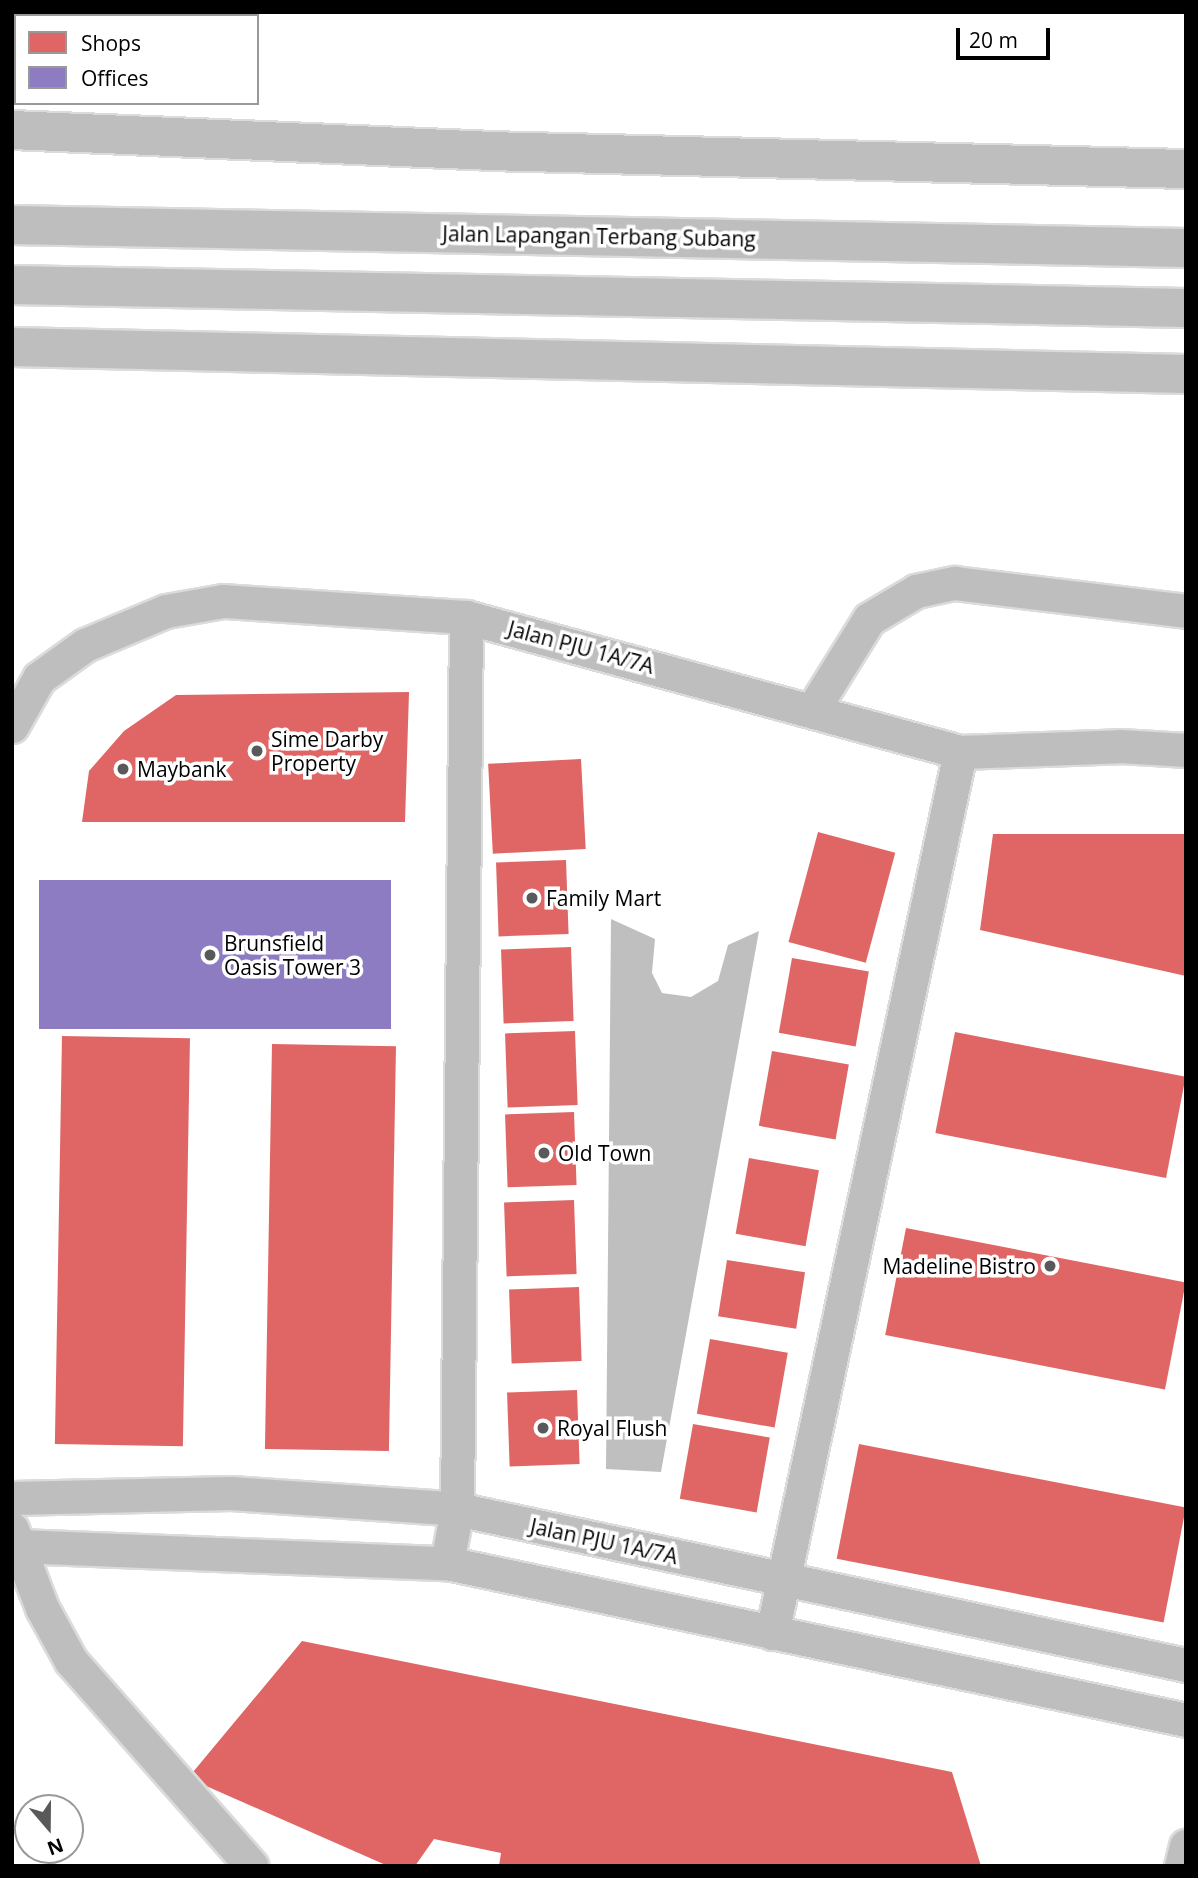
<!DOCTYPE html>
<html>
<head>
<meta charset="utf-8">
<style>
	body { margin:0 }
	#map { position:relative; width:1198px; height:1878px; overflow:hidden; background:#fff; font-family:"Open Sans",sans-serif }
	div>[style] { position:absolute }
	.water>* { inset:0; background:#bfbfbf }
	.shops>* { inset:0; background:#e06666; transform-origin:0 0 }
	.offices>* { inset:0; background:#8e7cc3; transform-origin:0 0 }
	.roads { filter:drop-shadow(2px 0 #dbdbdb) drop-shadow(-2px 0 #dbdbdb) drop-shadow(0 2px #dbdbdb) drop-shadow(0 -2px #dbdbdb) }
	.street>* { height:33px; margin:-16.5px; padding:0 16.5px; transform-origin:16.5px; border-radius:16.5px; background:#bebebe }
	.primary>* { height:38px; margin:-19px; padding:0 19px; transform-origin:19px; border-radius:19px; background:#bebebe }
	.dots>* { width:19px; height:19px; translate:-50% -50%; box-sizing:border-box; border:4px solid #fff; border-radius:50% }
	span { translate:-50% -50%; white-space:nowrap; text-align:center; line-height:1.15; -webkit-text-stroke:7px #fff; paint-order:stroke }
	.street-label { font-size:21px; color:#000 }
	.poi-label { font-size:21px; color:#000 }
	.left { translate:0 -50%; text-align:left }
	.right { translate:-100% -50%; text-align:right }
	.frame { position:absolute; inset:0; border:14px solid #000; pointer-events:none }
	.legend { position:absolute; left:14px; top:14px; width:245px; height:91px; box-sizing:border-box; background:#fff; border:2px solid #999; margin:0; padding:9px 12px; list-style:none; font-size:21px; color:#000 }
	.legend li { display:flex; align-items:center; gap:14px; height:35px }
	.legend b { width:35px; border:2px solid #999 }
	.north { position:absolute; left:14px; top:1794px; width:70px; height:70px; box-sizing:border-box; background:#fff; border:2px solid #999; border-radius:50%; rotate:160deg; font-size:19px; font-weight:700; line-height:28px; text-align:center; color:#000 }
	.north::after { content:''; display:block; margin:auto; width:24px; height:32px; background:#595959; clip-path:polygon(50% 0,100% 100%,50% 72%,0 100%) }
	.scale { position:absolute; left:956px; top:28px; width:94px; height:32px; box-sizing:border-box; border:4px solid #000; border-top:0; padding-left:9px; font-size:21px; line-height:24px; white-space:nowrap; color:#000; -webkit-text-stroke:5px #fff; paint-order:stroke }
</style>
</head>
<body>
<div id="map">
	<div class="water">
		<div style="clip-path:polygon(611px 919px,655px 939px,652px 973px,662px 993px,691px 997px,718px 981px,728px 945px,759px 931px,661px 1472px,606px 1469px)"></div>
	</div>
	<div class="shops">
		<div style="clip-path:polygon(409px 692px,405px 822px,82px 822px,89px 771px,124px 731px,176px 695px)"></div>
		<div style="left:581px;top:759px;width:90px;height:93px;rotate:87deg"></div>
		<div style="left:818px;top:832px;width:80px;height:114px;rotate:15deg"></div>
		<div style="clip-path:polygon(993px 834px,1186px 834px,1186px 976px,980px 930px)"></div>
		<div style="left:566px;top:860px;width:74px;height:70px;rotate:88deg"></div>
		<div style="left:571px;top:947px;width:74px;height:70px;rotate:88deg"></div>
		<div style="left:792px;top:958px;width:78px;height:76px;rotate:10deg"></div>
		<div style="left:575px;top:1031px;width:74px;height:70px;rotate:88deg"></div>
		<div style="left:955px;top:1032px;width:235px;height:103px;rotate:11deg"></div>
		<div style="left:62px;top:1036px;width:128px;height:408px;rotate:1deg"></div>
		<div style="left:272px;top:1044px;width:124px;height:405px;rotate:1deg"></div>
		<div style="left:772px;top:1051px;width:78px;height:76px;rotate:10deg"></div>
		<div style="left:574px;top:1112px;width:73px;height:69px;rotate:88deg"></div>
		<div style="left:749px;top:1158px;width:71px;height:77px;rotate:10deg"></div>
		<div style="left:574px;top:1200px;width:74px;height:70px;rotate:88deg"></div>
		<div style="left:906px;top:1228px;width:285px;height:109px;rotate:11deg"></div>
		<div style="left:727px;top:1260px;width:79px;height:57px;rotate:9deg"></div>
		<div style="left:579px;top:1287px;width:74px;height:70px;rotate:88deg"></div>
		<div style="left:710px;top:1339px;width:79px;height:76px;rotate:10deg"></div>
		<div style="left:577px;top:1390px;width:74px;height:70px;rotate:88deg"></div>
		<div style="left:693px;top:1424px;width:78px;height:76px;rotate:10deg"></div>
		<div style="left:859px;top:1444px;width:333px;height:117px;rotate:11deg"></div>
		<div style="clip-path:polygon(302px 1641px,952px 1772px,981px 1866px,499px 1866px,501px 1853px,434px 1839px,415px 1866px,388px 1866px,188px 1778px)"></div>
	</div>
	<div class="offices">
		<div style="left:39px;top:880px;width:352px;height:149px"></div>
	</div>
	<div class="roads">
		<div class="street">
			<div style="left:813px;top:709px;width:106px;rotate:-58.1deg"></div>
			<div style="left:869px;top:619px;width:55px;rotate:-30.8deg"></div>
			<div style="left:916px;top:591px;width:40px;rotate:-12deg"></div>
			<div style="left:955px;top:583px;width:233px;rotate:6.9deg"></div>
			<div style="left:12px;top:726px;width:55px;rotate:-60.6deg"></div>
			<div style="left:39px;top:678px;width:57px;rotate:-35.7deg"></div>
			<div style="left:85px;top:645px;width:88px;rotate:-22.8deg"></div>
			<div style="left:166px;top:611px;width:58px;rotate:-10deg"></div>
			<div style="left:223px;top:601px;width:244px;rotate:3.8deg"></div>
			<div style="left:466px;top:617px;width:512px;rotate:15.28deg"></div>
			<div style="left:960px;top:752px;width:160px;rotate:-2.1deg"></div>
			<div style="left:1120px;top:746px;width:66px;rotate:3.5deg"></div>
			<div style="left:12px;top:1498px;width:219px;rotate:-1.3deg"></div>
			<div style="left:231px;top:1493px;width:227px;rotate:4deg"></div>
			<div style="left:457px;top:1509px;width:746px;rotate:12.08deg"></div>
			<div style="left:12px;top:1529px;width:85px;rotate:69.2deg"></div>
			<div style="left:42px;top:1608px;width:60px;rotate:61.3deg"></div>
			<div style="left:71px;top:1661px;width:273px;rotate:48.6deg"></div>
			<div style="left:17px;top:1546px;width:430px;rotate:2.3deg"></div>
			<div style="left:447px;top:1563px;width:755px;rotate:11.99deg"></div>
			<div style="left:447px;top:1563px;width:55px;rotate:-79.5deg"></div>
			<div style="left:457px;top:1509px;width:892px;rotate:-89.42deg"></div>
			<div style="left:772px;top:1633px;width:901px;rotate:-77.95deg"></div>
			<div style="left:1181px;top:1866px;width:21px;rotate:-76deg"></div>
		</div>
		<div class="primary">
			<div style="left:12px;top:130px;width:476px;rotate:2.5deg"></div>
			<div style="left:488px;top:151px;width:698px;rotate:1.48deg"></div>
			<div style="left:12px;top:225px;width:1174px;rotate:1.12deg"></div>
			<div style="left:12px;top:285px;width:1174px;rotate:1.12deg"></div>
			<div style="left:12px;top:347px;width:1174px;rotate:1.32deg"></div>
		</div>
	</div>
	<div class="dots">
		<div style="left:257px;top:751px;background:#595959"></div>
		<div style="left:123px;top:769px;background:#595959"></div>
		<div style="left:532px;top:898px;background:#595959"></div>
		<div style="left:210px;top:955px;background:#595959"></div>
		<div style="left:544px;top:1153px;background:#595959"></div>
		<div style="left:1050px;top:1266px;background:#595959"></div>
		<div style="left:543px;top:1428px;background:#595959"></div>
	</div>
	<div class="street-label">
		<span style="left:599px;top:236px;rotate:1deg">Jalan Lapangan Terbang Subang</span>
		<span style="left:581px;top:647px;rotate:15deg">Jalan PJU 1A/7A</span>
		<span style="left:604px;top:1541px;rotate:12deg">Jalan PJU 1A/7A</span>
	</div>
	<div class="poi-label">
		<span class="left" style="left:271px;top:751px">Sime Darby<br>Property</span>
		<span class="left" style="left:137px;top:769px">Maybank</span>
		<span class="left" style="left:546px;top:898px">Family Mart</span>
		<span class="left" style="left:224px;top:955px">Brunsfield<br>Oasis Tower 3</span>
		<span class="left" style="left:558px;top:1153px">Old Town</span>
		<span class="right" style="left:1036px;top:1266px">Madeline Bistro</span>
		<span class="left" style="left:557px;top:1428px">Royal Flush</span>
	</div>
	<div class="frame"></div>
	<ul class="legend">
	<li><b style="height:19px;background:#e06666"></b>Shops</li>
	<li><b style="height:19px;background:#8e7cc3"></b>Offices</li>
	</ul>
	<div class="north">N</div>
	<div class="scale">20 m</div>
</div>
</body>
</html>
